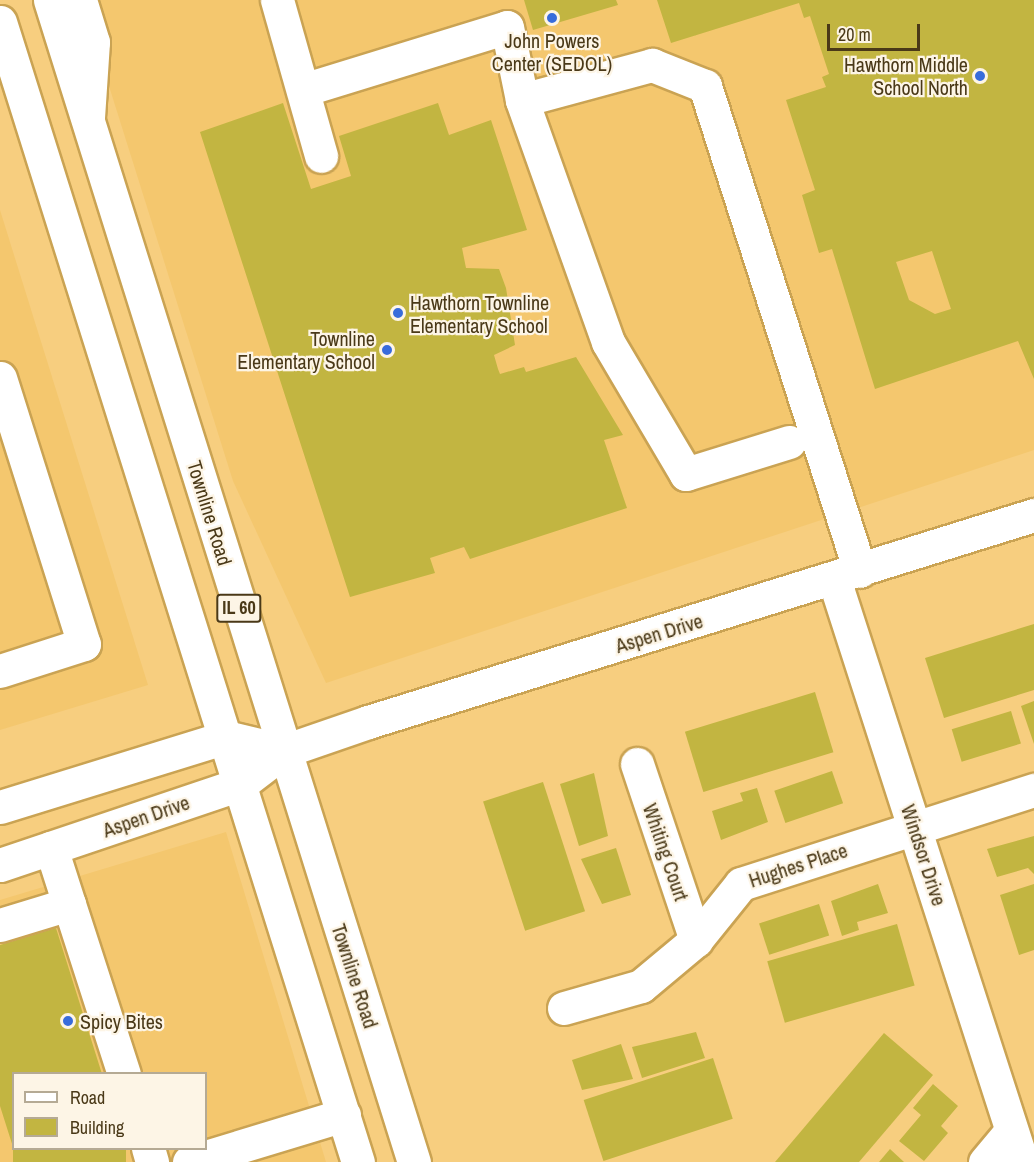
<!DOCTYPE html>
<html>
<head>
<meta charset="utf-8">
<style>
	body { margin:0 }
	#map { position:relative; width:1034px; height:1162px; overflow:hidden; background:#f7ce7f; font-family:"Archivo Narrow",sans-serif }
	div>[style] { position:absolute }
	.built>* { inset:0; background:#f4c76e }
	.building>* { inset:0; background:#c2b541; transform-origin:0 0 }
	.roads { filter:drop-shadow(2px 0 #caa353) drop-shadow(-2px 0 #caa353) drop-shadow(0 2px #caa353) drop-shadow(0 -2px #caa353) }
	.minor>* { height:33px; margin:-16.5px; padding:0 16.5px; transform-origin:16.5px; border-radius:16.5px; background:#fff }
	.major>* { height:33px; margin:-16.5px; padding:0 16.5px; transform-origin:16.5px; border-radius:16.5px; background:#fff }
	.dots>* { width:16px; height:16px; translate:-50% -50%; box-sizing:border-box; border:3px solid #fdf5e6; border-radius:50% }
	span { translate:-50% -50%; white-space:nowrap; text-align:center; line-height:1.15; -webkit-text-stroke:4.5px #fdf5e6; paint-order:stroke }
	.shield-label span { padding:2px 4px; background:#fdf5e6; border:2px solid; border-radius:4px; -webkit-text-stroke-width:0 }
	.shield-label { font-size:18px; color:#4a3918; font-weight:700 }
	.poi-label { font-size:20px; color:#4a3918 }
	.right { translate:-100% -50%; text-align:right }
	.left { translate:0 -50%; text-align:left }
	.street-label { font-size:20px; color:#4a3918 }
	.legend { position:absolute; left:12px; top:1072px; width:195px; height:78px; box-sizing:border-box; background:#fdf5e6; border:2px solid #b5aa94; margin:0; padding:8px 10px; list-style:none; font-size:18px; color:#4a3918 }
	.legend li { display:flex; align-items:center; gap:12px; height:30px }
	.legend b { width:30px; border:2px solid #b5aa94 }
	.scale { position:absolute; left:827px; top:24px; width:93px; height:27px; box-sizing:border-box; border:3px solid #4a3918; border-top:0; padding-left:8px; font-size:18px; line-height:21px; white-space:nowrap; color:#4a3918; -webkit-text-stroke:4px #fdf5e6; paint-order:stroke }
</style>
</head>
<body>
<div id="map">
	<div class="built">
		<div style="clip-path:polygon(82px 0,1034px 0,1034px 450px,326px 683px,233px 481px)"></div>
		<div style="clip-path:polygon(0 210px,148px 685px,0 730px)"></div>
		<div style="clip-path:polygon(evenodd,226px 832px,326px 1162px,0 1162px,0 900px,226px 832px,14px 1074px,206px 1074px,206px 1148px,14px 1148px,14px 1074px)"></div>
	</div>
	<div class="building">
		<div style="clip-path:polygon(524px 0,616px 0,618px 5px,533px 30px)"></div>
		<div style="clip-path:polygon(evenodd,657px 0,1034px 0,1034px 379px,1018px 341px,875px 389px,832px 249px,819px 253px,802px 195px,815px 190px,786px 100px,826px 87px,822px 77px,829px 74px,810px 16px,804px 18px,799px 3px,671px 43px,657px 0,932px 251px,951px 309px,935px 314px,909px 300px,896px 262px,932px 251px)"></div>
		<div style="clip-path:polygon(283px 103px,311px 189px,351px 176px,339px 136px,438px 103px,449px 135px,491px 120px,527px 230px,462px 248px,466px 268px,499px 269px,506px 288px,515px 345px,494px 355px,498px 369px,500px 374px,524px 367px,526px 372px,576px 357px,623px 435px,604px 440px,627px 508px,470px 559px,464px 547px,430px 558px,435px 573px,350px 597px,200px 132px)"></div>
		<div style="clip-path:polygon(1034px 624px,1034px 690px,944px 718px,925px 658px)"></div>
		<div style="left:815px;top:692px;width:63px;height:136px;rotate:73deg"></div>
		<div style="clip-path:polygon(1034px 701px,1034px 744px,1021px 706px)"></div>
		<div style="left:1011px;top:711px;width:34px;height:62px;rotate:73deg"></div>
		<div style="left:832px;top:771px;width:34px;height:61px;rotate:71deg"></div>
		<div style="clip-path:polygon(594px 773px,608px 836px,579px 846px,560px 784px)"></div>
		<div style="left:543px;top:782px;width:136px;height:63px;rotate:72deg"></div>
		<div style="clip-path:polygon(757px 788px,768px 822px,721px 840px,712px 811px,743px 801px,740px 793px)"></div>
		<div style="clip-path:polygon(1034px 836px,1034px 874px,1028px 868px,997px 877px,987px 849px)"></div>
		<div style="clip-path:polygon(616px 848px,631px 895px,602px 904px,581px 859px)"></div>
		<div style="clip-path:polygon(878px 884px,888px 913px,857px 922px,859px 930px,842px 936px,831px 901px)"></div>
		<div style="clip-path:polygon(1034px 884px,1034px 950px,1019px 955px,1000px 895px)"></div>
		<div style="left:819px;top:904px;width:33px;height:63px;rotate:72deg"></div>
		<div style="left:897px;top:924px;width:64px;height:135px;rotate:74deg"></div>
		<div style="clip-path:polygon(56px 928px,102px 1074px,14px 1074px,13px 1147px,0 1106px,0 945px)"></div>
		<div style="clip-path:polygon(696px 1032px,705px 1058px,642px 1078px,632px 1047px)"></div>
		<div style="clip-path:polygon(884px 1033px,933px 1075px,859px 1162px,775px 1162px)"></div>
		<div style="clip-path:polygon(621px 1044px,633px 1079px,582px 1090px,572px 1060px)"></div>
		<div style="left:713px;top:1058px;width:64px;height:136px;rotate:72deg"></div>
		<div style="clip-path:polygon(933px 1084px,958px 1106px,941px 1126px,948px 1133px,924px 1161px,899px 1141px,921px 1115px,913px 1108px)"></div>
		<div style="left:13px;top:1148px;width:113px;height:15px"></div>
		<div style="clip-path:polygon(890px 1149px,904px 1162px,879px 1162px)"></div>
	</div>
	<div class="roads">
		<div class="minor">
			<div style="left:80px;top:0;width:44px;rotate:72.8deg"></div>
			<div style="left:93px;top:42px;width:76px;rotate:93.8deg"></div>
			<div style="left:277px;top:0;width:162px;rotate:74.2deg"></div>
			<div style="left:306px;top:89px;width:210px;rotate:-17.1deg"></div>
			<div style="left:507px;top:27px;width:75px;rotate:78.4deg"></div>
			<div style="left:0;top:378px;width:279px;rotate:72.5deg"></div>
			<div style="left:84px;top:644px;width:88px;rotate:162.2deg"></div>
			<div style="left:789px;top:442px;width:108px;rotate:162.7deg"></div>
			<div style="left:686px;top:474px;width:153px;rotate:-120.6deg"></div>
			<div style="left:608px;top:342px;width:257px;rotate:-109.6deg"></div>
			<div style="left:522px;top:100px;width:135px;rotate:-15.1deg"></div>
			<div style="left:652px;top:65px;width:57px;rotate:21.6deg"></div>
			<div style="left:705px;top:86px;width:509px;rotate:72.28deg"></div>
			<div style="left:834px;top:579px;width:613px;rotate:72.13deg"></div>
			<div style="left:637px;top:764px;width:186px;rotate:71.5deg"></div>
			<div style="left:0;top:807px;width:237px;rotate:-17.2deg"></div>
			<div style="left:226px;top:737px;width:60px;rotate:13.6deg"></div>
			<div style="left:0;top:865px;width:254px;rotate:-18.6deg"></div>
			<div style="left:241px;top:784px;width:54px;rotate:-37.5deg"></div>
			<div style="left:284px;top:751px;width:89px;rotate:-19deg"></div>
			<div style="left:368px;top:722px;width:697px;rotate:-17.27deg"></div>
			<div style="left:69px;top:904px;width:179px;rotate:72.1deg"></div>
			<div style="left:0;top:925px;width:72px;rotate:-16.9deg"></div>
			<div style="left:69px;top:904px;width:59px;rotate:-107.8deg"></div>
			<div style="left:564px;top:1008px;width:80px;rotate:-15.9deg"></div>
			<div style="left:641px;top:986px;width:72px;rotate:-39.9deg"></div>
			<div style="left:696px;top:940px;width:72px;rotate:-51.2deg"></div>
			<div style="left:741px;top:884px;width:308px;rotate:-17.8deg"></div>
			<div style="left:148px;top:1148px;width:15px;rotate:74deg"></div>
			<div style="left:189px;top:1162px;width:162px;rotate:-16.9deg"></div>
			<div style="left:985px;top:1162px;width:40px;rotate:-50deg"></div>
		</div>
		<div class="major">
			<div style="left:50px;top:0;width:1218px;rotate:72.61deg"></div>
			<div style="left:0;top:22px;width:1195px;rotate:72.57deg"></div>
		</div>
	</div>
	<div class="dots">
		<div style="left:552px;top:18px;background:#386cdb"></div>
		<div style="left:980px;top:76px;background:#386cdb"></div>
		<div style="left:398px;top:313px;background:#386cdb"></div>
		<div style="left:387px;top:350px;background:#386cdb"></div>
		<div style="left:68px;top:1021px;background:#386cdb"></div>
	</div>
	<div class="shield-label">
		<span style="left:239px;top:608px">IL 60</span>
	</div>
	<div class="poi-label">
		<span style="left:552px;top:52px">John Powers<br>Center (SEDOL)</span>
		<span class="right" style="left:968px;top:76px">Hawthorn Middle<br>School North</span>
		<span class="left" style="left:410px;top:314px">Hawthorn Townline<br>Elementary School</span>
		<span class="right" style="left:375px;top:350px">Townline<br>Elementary School</span>
		<span class="left" style="left:80px;top:1021px">Spicy Bites</span>
	</div>
	<div class="street-label">
		<span style="left:210px;top:513px;rotate:73deg">Townline Road</span>
		<span style="left:659px;top:633px;rotate:-17deg">Aspen Drive</span>
		<span style="left:146px;top:816px;rotate:-19deg">Aspen Drive</span>
		<span style="left:666px;top:852px;rotate:71deg">Whiting Court</span>
		<span style="left:924px;top:855px;rotate:72deg">Windsor Drive</span>
		<span style="left:798px;top:865px;rotate:-18deg">Hughes Place</span>
		<span style="left:355px;top:976px;rotate:72deg">Townline Road</span>
	</div>
	<ul class="legend">
	<li><b style="height:8px;background:#fff"></b>Road</li>
	<li><b style="height:16px;background:#c2b541"></b>Building</li>
	</ul>
	<div class="scale">20 m</div>
</div>
</body>
</html>
